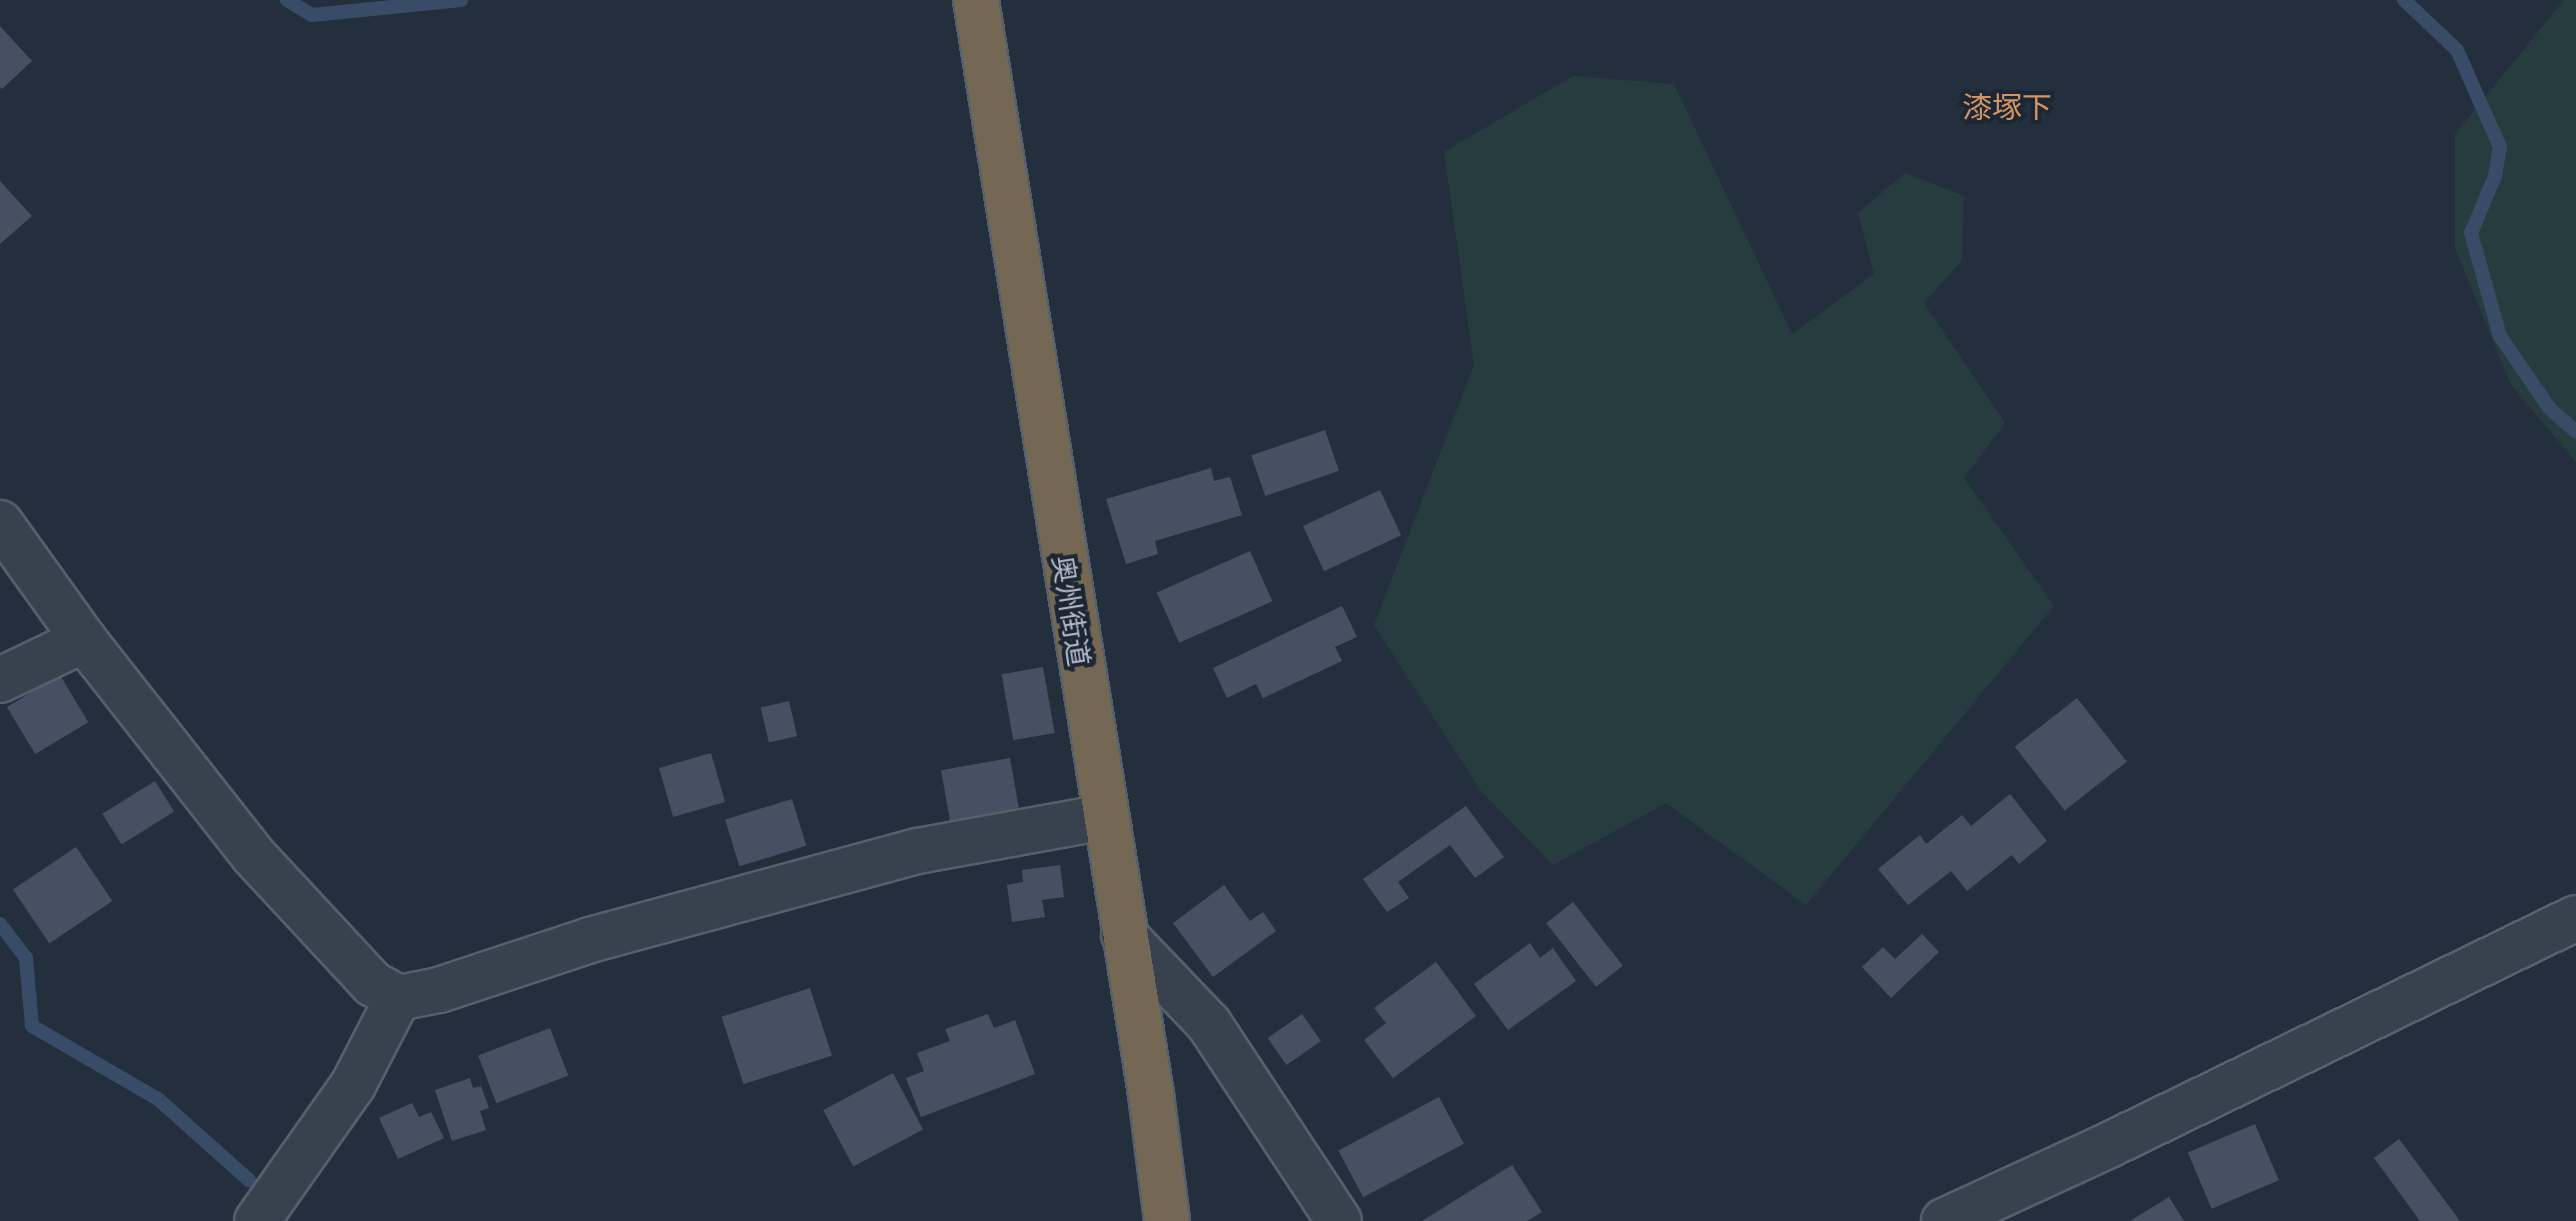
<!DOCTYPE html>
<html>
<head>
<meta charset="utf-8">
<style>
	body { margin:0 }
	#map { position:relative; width:2576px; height:1221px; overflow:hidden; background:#242f3e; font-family:"Noto Sans","Noto Sans JP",sans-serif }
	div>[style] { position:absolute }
	.green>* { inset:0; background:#263c3f }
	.stream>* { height:14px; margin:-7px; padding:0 7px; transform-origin:7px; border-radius:7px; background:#394c67 }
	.building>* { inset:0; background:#455162; transform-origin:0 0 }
	.roads { filter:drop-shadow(2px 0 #565f6c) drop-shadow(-2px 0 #565f6c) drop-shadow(0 2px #565f6c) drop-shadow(0 -2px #565f6c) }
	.minor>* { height:44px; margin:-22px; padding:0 22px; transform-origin:22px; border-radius:22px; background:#38414e }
	.highway>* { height:44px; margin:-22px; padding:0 22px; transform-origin:22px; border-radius:22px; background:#746855 }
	span { translate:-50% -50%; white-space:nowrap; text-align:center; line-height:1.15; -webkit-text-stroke:8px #1d2633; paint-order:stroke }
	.street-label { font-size:28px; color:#b4bcc9 }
	.neighbourhood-label { font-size:30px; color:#d59563 }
</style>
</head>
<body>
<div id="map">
	<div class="green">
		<div style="clip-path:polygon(2564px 0,2576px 0,2576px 462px,2511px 385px,2455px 248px,2455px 134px)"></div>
		<div style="clip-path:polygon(1573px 76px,1674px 84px,1792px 334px,1874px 274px,1858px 213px,1905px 173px,1964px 196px,1962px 260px,1924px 303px,2005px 423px,1964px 478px,2054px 606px,1806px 905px,1666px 803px,1553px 865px,1481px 791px,1374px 625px,1474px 365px,1444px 152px)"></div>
	</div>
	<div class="stream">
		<div style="left:287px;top:0;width:29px;rotate:31deg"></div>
		<div style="left:312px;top:15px;width:150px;rotate:-5.7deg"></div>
		<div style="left:2404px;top:0;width:73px;rotate:43.3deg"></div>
		<div style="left:2457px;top:50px;width:106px;rotate:66.1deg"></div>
		<div style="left:2500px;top:147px;width:29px;rotate:100deg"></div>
		<div style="left:2495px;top:176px;width:62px;rotate:112.8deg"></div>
		<div style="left:2471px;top:233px;width:107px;rotate:74.3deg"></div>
		<div style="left:2500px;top:336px;width:88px;rotate:55.6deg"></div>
		<div style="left:2550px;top:409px;width:35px;rotate:41deg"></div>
		<div style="left:0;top:924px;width:43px;rotate:52.6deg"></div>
		<div style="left:26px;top:958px;width:68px;rotate:85deg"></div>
		<div style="left:32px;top:1026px;width:146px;rotate:30.1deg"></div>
		<div style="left:158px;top:1099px;width:122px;rotate:41.7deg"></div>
	</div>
	<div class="building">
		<div style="clip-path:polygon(0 26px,32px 61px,2px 89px,0 87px)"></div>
		<div style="clip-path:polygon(0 181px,32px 216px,0 244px)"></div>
		<div style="left:1325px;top:430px;width:43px;height:78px;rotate:71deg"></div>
		<div style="clip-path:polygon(1211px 468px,1214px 481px,1230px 477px,1242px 515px,1155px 541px,1158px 554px,1126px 564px,1106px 499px)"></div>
		<div style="left:1380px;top:490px;width:50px;height:85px;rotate:65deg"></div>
		<div style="left:1250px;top:551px;width:55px;height:102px;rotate:66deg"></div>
		<div style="clip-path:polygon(1342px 606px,1357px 637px,1335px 647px,1342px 661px,1263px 698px,1256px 684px,1227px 698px,1213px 668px)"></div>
		<div style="left:1043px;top:667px;width:67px;height:42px;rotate:80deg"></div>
		<div style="left:60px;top:675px;width:55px;height:62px;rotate:59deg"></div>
		<div style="left:2077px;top:698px;width:81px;height:79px;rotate:52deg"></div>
		<div style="left:789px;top:701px;width:36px;height:29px;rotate:77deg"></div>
		<div style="left:711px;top:753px;width:51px;height:54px;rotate:74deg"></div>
		<div style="left:1010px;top:758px;width:52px;height:70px;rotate:80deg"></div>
		<div style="left:155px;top:781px;width:36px;height:62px;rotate:58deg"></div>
		<div style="clip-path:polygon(2010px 794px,2047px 841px,2019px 864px,2012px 855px,1967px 891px,1951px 871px,1908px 905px,1878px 869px,1920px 835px,1926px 844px,1962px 815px,1971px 826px)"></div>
		<div style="left:792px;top:799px;width:49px;height:70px;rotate:73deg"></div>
		<div style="clip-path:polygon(1466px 806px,1504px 857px,1475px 878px,1450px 845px,1398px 882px,1409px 898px,1387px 912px,1363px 879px)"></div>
		<div style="left:76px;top:847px;width:65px;height:76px;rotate:56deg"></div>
		<div style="clip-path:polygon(1060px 865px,1064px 897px,1042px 900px,1045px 917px,1012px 922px,1007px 885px,1023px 882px,1022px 870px)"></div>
		<div style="clip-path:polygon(1224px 885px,1250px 921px,1263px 912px,1276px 931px,1213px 977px,1173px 923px)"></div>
		<div style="left:1573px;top:902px;width:81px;height:34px;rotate:52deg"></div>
		<div style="clip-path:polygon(1922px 934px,1939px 952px,1891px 998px,1862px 967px,1883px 947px,1895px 959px)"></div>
		<div style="clip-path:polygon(1530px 943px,1540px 958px,1553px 948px,1576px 981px,1508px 1030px,1474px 984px)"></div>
		<div style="clip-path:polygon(1436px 962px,1476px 1016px,1393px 1078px,1364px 1040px,1386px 1023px,1374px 1008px)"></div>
		<div style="left:810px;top:988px;width:71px;height:93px;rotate:72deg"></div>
		<div style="clip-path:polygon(988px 1014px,994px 1028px,1015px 1020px,1035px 1074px,921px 1117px,906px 1078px,924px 1071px,917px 1053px,950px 1041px,945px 1029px)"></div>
		<div style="left:1302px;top:1014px;width:33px;height:42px;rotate:55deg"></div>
		<div style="left:550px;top:1028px;width:51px;height:77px;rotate:69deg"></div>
		<div style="left:893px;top:1073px;width:64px;height:79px;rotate:62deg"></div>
		<div style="clip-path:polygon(470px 1078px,473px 1088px,481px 1086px,489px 1108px,480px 1111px,486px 1130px,452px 1141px,435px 1090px)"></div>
		<div style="left:1439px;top:1097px;width:53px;height:114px;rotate:62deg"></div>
		<div style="clip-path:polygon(412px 1103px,419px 1117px,431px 1112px,444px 1138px,398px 1159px,379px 1118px)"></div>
		<div style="left:2255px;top:1124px;width:61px;height:73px;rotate:67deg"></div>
		<div style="clip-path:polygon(2399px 1139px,2460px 1221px,2420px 1221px,2374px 1158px)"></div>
		<div style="clip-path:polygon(1512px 1165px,1542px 1212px,1527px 1221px,1422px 1221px)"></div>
		<div style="clip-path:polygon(2169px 1197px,2184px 1221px,2130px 1221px)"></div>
	</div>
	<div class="roads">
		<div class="minor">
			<div style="left:0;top:523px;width:144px;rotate:54.3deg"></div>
			<div style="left:84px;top:640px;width:273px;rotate:51.8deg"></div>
			<div style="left:253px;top:855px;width:176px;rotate:47.1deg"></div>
			<div style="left:373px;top:984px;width:29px;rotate:29deg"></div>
			<div style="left:398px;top:998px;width:42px;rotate:-11deg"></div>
			<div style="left:439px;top:990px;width:159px;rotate:-18.3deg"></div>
			<div style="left:590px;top:940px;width:340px;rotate:-15.2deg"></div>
			<div style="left:918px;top:851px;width:191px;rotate:-10.3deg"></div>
			<div style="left:0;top:680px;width:93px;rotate:-25.5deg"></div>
			<div style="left:1124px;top:935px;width:123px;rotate:46.3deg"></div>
			<div style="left:1209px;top:1024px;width:236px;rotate:56.6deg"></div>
			<div style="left:257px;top:1221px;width:166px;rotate:-54.8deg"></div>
			<div style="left:353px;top:1085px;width:98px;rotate:-62.7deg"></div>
			<div style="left:1944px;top:1221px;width:182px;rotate:-24.7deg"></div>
			<div style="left:2109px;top:1145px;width:519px;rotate:-25.92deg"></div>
		</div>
		<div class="highway">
			<div style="left:976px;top:0;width:1108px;rotate:80.91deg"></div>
			<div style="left:1151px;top:1094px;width:128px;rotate:82.8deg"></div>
		</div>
	</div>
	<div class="street-label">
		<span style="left:1072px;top:611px;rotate:81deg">奥州街道</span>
	</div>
	<div class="neighbourhood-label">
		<span style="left:2007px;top:107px">漆塚下</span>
	</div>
</div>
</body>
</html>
